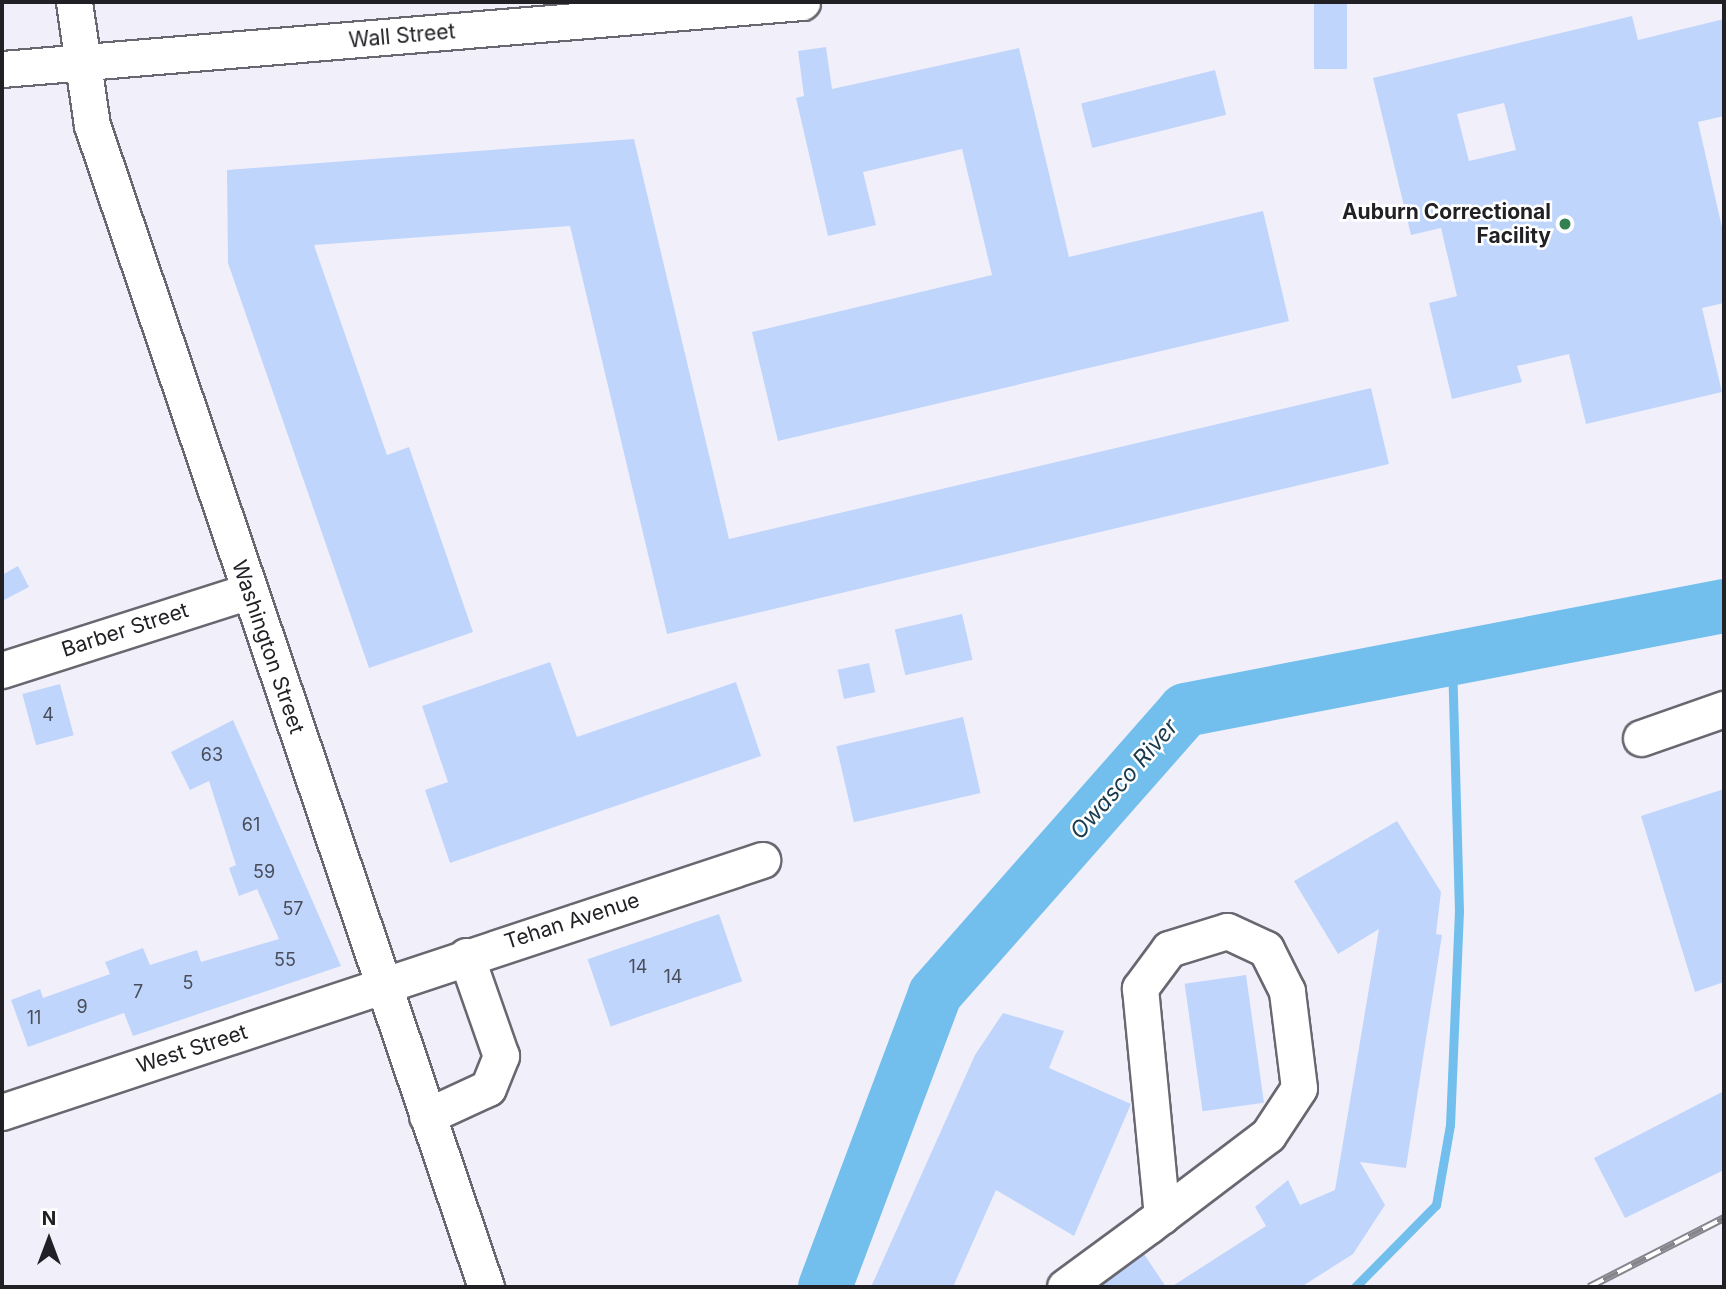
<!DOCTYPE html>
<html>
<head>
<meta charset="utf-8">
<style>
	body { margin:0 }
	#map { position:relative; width:1726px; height:1289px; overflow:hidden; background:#f1f0fa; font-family:Inter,sans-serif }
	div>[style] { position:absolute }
	.stream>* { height:9px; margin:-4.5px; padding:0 4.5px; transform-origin:4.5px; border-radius:4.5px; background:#72beec }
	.river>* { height:54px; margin:-27px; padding:0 27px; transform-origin:27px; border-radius:27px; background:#72beec }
	.building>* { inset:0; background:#c0d5fc; transform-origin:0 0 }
	.roads { filter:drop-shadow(2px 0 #696871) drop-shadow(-2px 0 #696871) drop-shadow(0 2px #696871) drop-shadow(0 -2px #696871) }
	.minor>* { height:35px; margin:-17.5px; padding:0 17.5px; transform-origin:17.5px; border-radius:17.5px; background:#fff }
	.rail>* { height:8px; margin-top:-4px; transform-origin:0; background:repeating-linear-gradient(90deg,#fff 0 16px,#86858c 0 32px); box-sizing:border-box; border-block:2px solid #86858c }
	.dots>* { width:19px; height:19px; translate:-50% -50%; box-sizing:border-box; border:4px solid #fff; border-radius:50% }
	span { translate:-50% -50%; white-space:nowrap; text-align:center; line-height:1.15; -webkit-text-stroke:5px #fff; paint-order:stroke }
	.number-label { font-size:18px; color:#494d5a }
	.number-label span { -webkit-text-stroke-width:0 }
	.street-label { font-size:21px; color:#212024 }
	.poi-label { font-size:21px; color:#212024; font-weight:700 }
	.right { translate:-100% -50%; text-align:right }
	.water-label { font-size:23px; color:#1a3b4f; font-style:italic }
	.frame { position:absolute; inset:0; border:4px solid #212024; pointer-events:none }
	.north { position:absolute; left:14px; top:1205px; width:70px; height:70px; -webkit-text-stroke:5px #fff; paint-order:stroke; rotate:0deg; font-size:19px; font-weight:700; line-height:28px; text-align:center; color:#212024 }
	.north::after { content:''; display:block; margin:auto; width:24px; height:32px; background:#212024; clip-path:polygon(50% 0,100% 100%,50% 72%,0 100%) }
</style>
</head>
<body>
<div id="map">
	<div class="stream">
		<div style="left:1355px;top:1287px;width:115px;rotate:-45.4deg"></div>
		<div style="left:1436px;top:1205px;width:81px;rotate:-80.1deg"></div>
		<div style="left:1450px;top:1125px;width:214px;rotate:-87.6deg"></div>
		<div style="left:1459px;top:911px;width:253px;rotate:-91.6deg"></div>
	</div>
	<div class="river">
		<div style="left:825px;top:1287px;width:313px;rotate:-69.4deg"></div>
		<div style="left:935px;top:994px;width:378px;rotate:-48.6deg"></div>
		<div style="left:1185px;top:710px;width:549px;rotate:-10.92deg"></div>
	</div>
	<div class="building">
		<div style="left:1314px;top:2px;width:33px;height:67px"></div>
		<div style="clip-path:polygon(evenodd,1632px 16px,1638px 40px,1724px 19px,1724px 116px,1698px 122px,1724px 236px,1724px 303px,1702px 308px,1722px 392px,1586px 424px,1569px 354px,1517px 366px,1522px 382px,1452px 399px,1429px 303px,1457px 296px,1441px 228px,1411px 235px,1373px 78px,1632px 16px,1504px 103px,1516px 150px,1469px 161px,1457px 114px,1504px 103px)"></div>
		<div style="clip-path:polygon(826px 47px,832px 89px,1019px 48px,1069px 257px,1263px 211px,1289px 321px,778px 441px,752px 332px,992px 275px,962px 149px,863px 172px,876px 225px,828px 236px,796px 98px,804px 96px,798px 51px)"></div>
		<div style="left:1215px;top:70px;width:46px;height:138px;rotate:76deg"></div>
		<div style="clip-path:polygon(634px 139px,729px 539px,1371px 388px,1389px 464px,667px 634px,570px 226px,314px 245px,387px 455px,409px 447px,473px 632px,369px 668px,228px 263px,227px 170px)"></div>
		<div style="clip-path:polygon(18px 566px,29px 587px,2px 601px,2px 575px)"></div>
		<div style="left:962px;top:614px;width:47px;height:69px;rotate:77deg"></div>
		<div style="clip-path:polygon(550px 662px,577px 737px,736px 682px,761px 756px,450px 863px,425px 790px,448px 782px,422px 706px)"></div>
		<div style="left:869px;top:663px;width:30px;height:32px;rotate:78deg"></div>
		<div style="left:60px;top:684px;width:53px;height:39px;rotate:75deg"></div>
		<div style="left:963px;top:717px;width:78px;height:130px;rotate:77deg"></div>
		<div style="clip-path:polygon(233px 720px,341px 966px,133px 1036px,124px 1013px,28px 1047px,11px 1000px,40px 989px,43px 998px,110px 974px,105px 962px,143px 948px,150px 965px,197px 950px,201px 962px,279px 939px,257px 889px,239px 896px,229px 868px,236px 865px,209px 781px,190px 790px,171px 752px)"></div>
		<div style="clip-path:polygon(1724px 789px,1724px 982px,1695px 992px,1641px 816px)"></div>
		<div style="clip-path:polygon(1397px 821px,1441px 892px,1436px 934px,1442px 935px,1406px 1168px,1360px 1162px,1385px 1205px,1353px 1254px,1301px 1287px,1171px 1287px,1266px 1226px,1255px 1207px,1288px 1180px,1300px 1205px,1335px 1190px,1379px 929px,1338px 954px,1294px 881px)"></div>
		<div style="left:719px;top:914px;width:71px;height:139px;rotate:71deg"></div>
		<div style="left:1246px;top:975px;width:129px;height:62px;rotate:82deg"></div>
		<div style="clip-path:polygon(1003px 1013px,1064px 1031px,1049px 1068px,1131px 1104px,1074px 1236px,996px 1190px,953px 1287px,871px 1287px,975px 1055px)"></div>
		<div style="clip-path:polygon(1724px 1091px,1724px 1170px,1625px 1218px,1594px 1158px)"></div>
		<div style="clip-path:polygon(1144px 1254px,1166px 1287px,1099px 1287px)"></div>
	</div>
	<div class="roads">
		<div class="minor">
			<div style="left:74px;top:2px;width:124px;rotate:81.7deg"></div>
			<div style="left:92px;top:125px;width:1227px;rotate:71.27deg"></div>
			<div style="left:2px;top:69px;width:803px;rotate:-4.79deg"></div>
			<div style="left:2px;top:670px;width:259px;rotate:-17.7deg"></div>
			<div style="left:1641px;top:738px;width:88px;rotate:-19.3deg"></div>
			<div style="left:2px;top:1112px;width:801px;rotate:-18.34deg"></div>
			<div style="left:427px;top:1116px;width:67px;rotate:-24.7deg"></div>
			<div style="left:488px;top:1088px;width:35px;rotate:-68deg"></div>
			<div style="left:501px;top:1056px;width:106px;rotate:-109.3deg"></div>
			<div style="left:1065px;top:1287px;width:103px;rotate:-36.3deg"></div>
			<div style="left:1148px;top:1226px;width:151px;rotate:-37.2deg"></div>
			<div style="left:1268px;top:1135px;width:56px;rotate:-56.6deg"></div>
			<div style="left:1299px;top:1088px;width:98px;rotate:-97.1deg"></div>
			<div style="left:1287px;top:991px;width:47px;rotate:-116.6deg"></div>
			<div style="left:1266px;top:949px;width:43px;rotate:-155.2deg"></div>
			<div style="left:1227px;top:931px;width:61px;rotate:162.8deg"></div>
			<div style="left:1169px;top:949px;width:49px;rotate:126.6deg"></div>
			<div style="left:1140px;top:988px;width:229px;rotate:84.5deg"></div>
		</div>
	</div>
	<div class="rail">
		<div style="left:1589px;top:1287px;width:152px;rotate:-27.1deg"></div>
	</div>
	<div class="dots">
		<div style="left:1565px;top:224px;background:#328151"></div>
	</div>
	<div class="number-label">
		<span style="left:48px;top:715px">4</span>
		<span style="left:212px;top:755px">63</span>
		<span style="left:251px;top:825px">61</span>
		<span style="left:264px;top:872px">59</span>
		<span style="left:293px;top:909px">57</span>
		<span style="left:285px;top:960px">55</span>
		<span style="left:638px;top:967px">14</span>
		<span style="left:673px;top:977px">14</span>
		<span style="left:188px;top:983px">5</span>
		<span style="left:138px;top:992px">7</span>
		<span style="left:82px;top:1007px">9</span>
		<span style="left:34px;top:1018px">11</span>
	</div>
	<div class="street-label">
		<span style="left:402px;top:36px;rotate:-5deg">Wall Street</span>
		<span style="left:125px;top:630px;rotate:-18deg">Barber Street</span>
		<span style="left:268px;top:647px;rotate:71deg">Washington Street</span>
		<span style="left:572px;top:921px;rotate:-18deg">Tehan Avenue</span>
		<span style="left:192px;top:1049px;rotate:-18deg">West Street</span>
	</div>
	<div class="poi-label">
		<span class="right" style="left:1551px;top:224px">Auburn Correctional<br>Facility</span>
	</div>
	<div class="water-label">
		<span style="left:1124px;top:779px;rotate:-49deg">Owasco River</span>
	</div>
	<div class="frame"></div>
	<div class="north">N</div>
</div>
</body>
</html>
